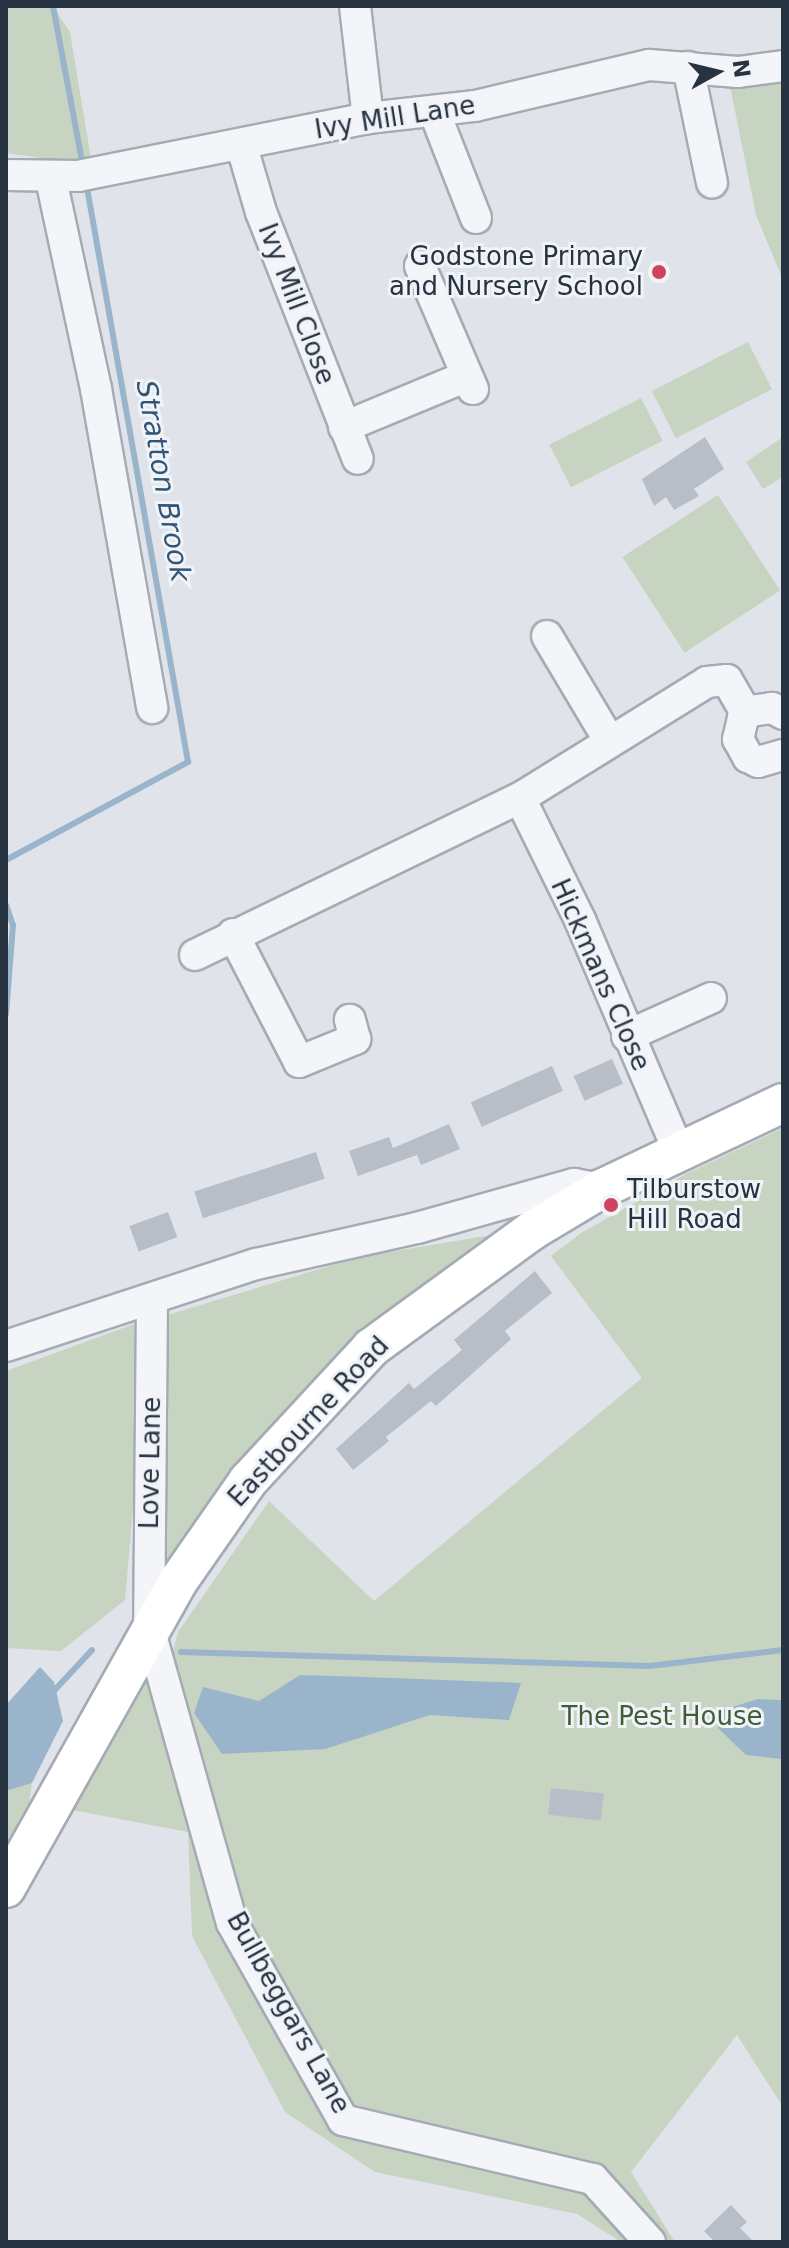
<!DOCTYPE html>
<html>
<head>
<meta charset="utf-8">
<style>
	body { margin:0 }
	#map { position:relative; width:789px; height:2248px; overflow:hidden; background:#e0e4ea; font-family:"DejaVu Sans",sans-serif }
	div>[style] { position:absolute }
	.green>* { inset:0; background:#c7d4c1; transform-origin:0 0 }
	.water>* { inset:0; background:#9ab4cb }
	.stream>* { height:6px; margin:-3px; padding:0 3px; transform-origin:3px; border-radius:3px; background:#9ab4cb }
	.building>* { inset:0; background:#b7bec7; transform-origin:0 0 }
	.roads { filter:drop-shadow(2px 0 #a5abb4) drop-shadow(-2px 0 #a5abb4) drop-shadow(0 2px #a5abb4) drop-shadow(0 -2px #a5abb4) }
	.minor>* { height:30px; margin:-15px; padding:0 15px; transform-origin:15px; border-radius:15px; background:#f3f5f8 }
	.major>* { height:38px; margin:-19px; padding:0 19px; transform-origin:19px; border-radius:19px; background:#fff }
	.dots>* { width:22px; height:22px; translate:-50% -50%; box-sizing:border-box; border:4px solid #f0f3f7; border-radius:50% }
	span { translate:-50% -50%; white-space:nowrap; text-align:center; line-height:1.15; -webkit-text-stroke:6px #f0f3f7; paint-order:stroke }
	.street-label { font-size:26px; color:#283342 }
	.poi-label { font-size:26px; color:#283342 }
	.right { translate:-100% -50%; text-align:right }
	.left { translate:0 -50%; text-align:left }
	.park-label { font-size:26px; color:#3f5e35 }
	.water-label { font-size:28px; color:#315477; font-style:italic }
	.frame { position:absolute; inset:0; border:8px solid #283342; pointer-events:none }
	.north { position:absolute; left:677px; top:32px; width:80px; height:80px; -webkit-text-stroke:6px #f0f3f7; paint-order:stroke; rotate:82deg; font-size:22px; font-weight:700; line-height:32px; text-align:center; color:#283342 }
	.north::after { content:''; display:block; margin:auto; width:28px; height:36px; background:#283342; clip-path:polygon(50% 0,100% 100%,50% 72%,0 100%) }
</style>
</head>
<body>
<div id="map">
	<div class="green">
		<div style="clip-path:polygon(6px 6px,53px 6px,70px 32px,92px 165px,6px 153px)"></div>
		<div style="clip-path:polygon(728px 76px,783px 79px,783px 280px,756px 215px)"></div>
		<div style="left:748px;top:342px;width:53px;height:108px;rotate:63deg"></div>
		<div style="left:641px;top:398px;width:48px;height:103px;rotate:63deg"></div>
		<div style="clip-path:polygon(783px 437px,783px 477px,763px 489px,746px 462px)"></div>
		<div style="left:718px;top:495px;width:114px;height:114px;rotate:57deg"></div>
		<div style="clip-path:polygon(783px 1128px,783px 2107px,737px 2035px,631px 2172px,675px 2242px,621px 2242px,577px 2214px,375px 2172px,285px 2112px,192px 1936px,188px 1832px,67px 1809px,148px 1665px,170px 1662px,178px 1632px,269px 1501px,374px 1601px,642px 1378px,551px 1256px,581px 1233px,686px 1174px)"></div>
		<div style="clip-path:polygon(491px 1235px,364px 1342px,163px 1570px,161px 1317px,359px 1257px)"></div>
		<div style="clip-path:polygon(134px 1324px,138px 1453px,125px 1600px,61px 1651px,6px 1648px,6px 1371px)"></div>
		<div style="clip-path:polygon(32px 1783px,21px 1859px,6px 1888px,6px 1791px)"></div>
	</div>
	<div class="water">
		<div style="clip-path:polygon(40px 1667px,54px 1682px,63px 1721px,32px 1783px,6px 1791px,6px 1705px)"></div>
		<div style="clip-path:polygon(300px 1675px,365px 1677px,521px 1683px,509px 1720px,430px 1715px,325px 1749px,222px 1754px,194px 1713px,203px 1687px,259px 1701px)"></div>
		<div style="clip-path:polygon(758px 1699px,783px 1700px,782px 1759px,746px 1755px,718px 1728px,723px 1710px)"></div>
	</div>
	<div class="stream">
		<div style="left:53px;top:6px;width:164px;rotate:79.4deg"></div>
		<div style="left:6px;top:860px;width:207px;rotate:-28.3deg"></div>
		<div style="left:188px;top:762px;width:589px;rotate:-99.97deg"></div>
		<div style="left:6px;top:905px;width:21px;rotate:71deg"></div>
		<div style="left:13px;top:925px;width:89px;rotate:94.5deg"></div>
		<div style="left:181px;top:1652px;width:469px;rotate:1.7deg"></div>
		<div style="left:650px;top:1666px;width:134px;rotate:-6.9deg"></div>
		<div style="left:51px;top:1694px;width:60px;rotate:-47deg"></div>
	</div>
	<div class="building">
		<div style="clip-path:polygon(705px 437px,724px 469px,694px 489px,699px 496px,674px 510px,666px 497px,654px 506px,642px 479px)"></div>
		<div style="left:612px;top:1059px;width:27px;height:42px;rotate:66deg"></div>
		<div style="left:552px;top:1066px;width:27px;height:89px;rotate:66deg"></div>
		<div style="clip-path:polygon(449px 1124px,460px 1149px,421px 1165px,417px 1155px,358px 1176px,349px 1151px,389px 1137px,393px 1148px)"></div>
		<div style="left:316px;top:1152px;width:28px;height:128px;rotate:72deg"></div>
		<div style="left:168px;top:1212px;width:27px;height:41px;rotate:70deg"></div>
		<div style="clip-path:polygon(535px 1271px,552px 1293px,505px 1331px,511px 1339px,436px 1406px,431px 1401px,386px 1437px,389px 1441px,353px 1470px,336px 1449px,409px 1383px,414px 1389px,462px 1350px,454px 1340px)"></div>
		<div style="left:551px;top:1788px;width:53px;height:27px;rotate:6deg"></div>
		<div style="clip-path:polygon(731px 2205px,747px 2222px,740px 2228px,754px 2242px,715px 2242px,704px 2231px)"></div>
	</div>
	<div class="roads">
		<div class="minor">
			<div style="left:355px;top:6px;width:113px;rotate:83.4deg"></div>
			<div style="left:688px;top:67px;width:118px;rotate:78.3deg"></div>
			<div style="left:434px;top:111px;width:115px;rotate:68.6deg"></div>
			<div style="left:242px;top:147px;width:68px;rotate:73.7deg"></div>
			<div style="left:261px;top:212px;width:265px;rotate:68.6deg"></div>
			<div style="left:6px;top:175px;width:72px;rotate:0.8deg"></div>
			<div style="left:78px;top:176px;width:296px;rotate:-11.3deg"></div>
			<div style="left:368px;top:118px;width:108px;rotate:-6.4deg"></div>
			<div style="left:475px;top:106px;width:179px;rotate:-13.3deg"></div>
			<div style="left:649px;top:65px;width:89px;rotate:4.5deg"></div>
			<div style="left:738px;top:72px;width:45px;rotate:-7.6deg"></div>
			<div style="left:51px;top:179px;width:215px;rotate:77.9deg"></div>
			<div style="left:96px;top:389px;width:324px;rotate:80deg"></div>
			<div style="left:420px;top:266px;width:134px;rotate:66.7deg"></div>
			<div style="left:344px;top:427px;width:133px;rotate:-22.5deg"></div>
			<div style="left:547px;top:636px;width:121px;rotate:59.2deg"></div>
			<div style="left:783px;top:714px;width:13px;rotate:-151deg"></div>
			<div style="left:772px;top:708px;width:21px;rotate:172deg"></div>
			<div style="left:751px;top:711px;width:11px;rotate:139deg"></div>
			<div style="left:743px;top:718px;width:22px;rotate:103deg"></div>
			<div style="left:738px;top:739px;width:21px;rotate:61deg"></div>
			<div style="left:748px;top:757px;width:11px;rotate:27deg"></div>
			<div style="left:758px;top:762px;width:26px;rotate:-16deg"></div>
			<div style="left:520px;top:798px;width:136px;rotate:63.8deg"></div>
			<div style="left:580px;top:920px;width:252px;rotate:66.9deg"></div>
			<div style="left:233px;top:934px;width:144px;rotate:62.7deg"></div>
			<div style="left:299px;top:1062px;width:61px;rotate:-22.3deg"></div>
			<div style="left:355px;top:1039px;width:20px;rotate:-105deg"></div>
			<div style="left:195px;top:955px;width:361px;rotate:-25.8deg"></div>
			<div style="left:520px;top:798px;width:220px;rotate:-31.8deg"></div>
			<div style="left:707px;top:682px;width:20px;rotate:-6deg"></div>
			<div style="left:727px;top:680px;width:39px;rotate:60deg"></div>
			<div style="left:627px;top:1036px;width:92px;rotate:-24.3deg"></div>
			<div style="left:152px;top:1299px;width:329px;rotate:90.5deg"></div>
			<div style="left:149px;top:1628px;width:306px;rotate:74.3deg"></div>
			<div style="left:232px;top:1923px;width:226px;rotate:60.6deg"></div>
			<div style="left:343px;top:2120px;width:257px;rotate:13.3deg"></div>
			<div style="left:593px;top:2179px;width:85px;rotate:47.9deg"></div>
			<div style="left:6px;top:1346px;width:263px;rotate:-18.2deg"></div>
			<div style="left:256px;top:1264px;width:165px;rotate:-12.6deg"></div>
			<div style="left:417px;top:1228px;width:163px;rotate:-15.7deg"></div>
			<div style="left:574px;top:1184px;width:27px;rotate:10deg"></div>
		</div>
		<div class="major">
			<div style="left:6px;top:1888px;width:353px;rotate:-60.7deg"></div>
			<div style="left:179px;top:1580px;width:121px;rotate:-55.1deg"></div>
			<div style="left:248px;top:1481px;width:181px;rotate:-47.2deg"></div>
			<div style="left:371px;top:1348px;width:200px;rotate:-36.1deg"></div>
			<div style="left:533px;top:1230px;width:79px;rotate:-31.1deg"></div>
			<div style="left:601px;top:1189px;width:201px;rotate:-25.3deg"></div>
		</div>
	</div>
	<div class="dots">
		<div style="left:659px;top:272px;background:#d2415f"></div>
		<div style="left:611px;top:1205px;background:#d2415f"></div>
	</div>
	<div class="street-label">
		<span style="left:395px;top:118px;rotate:-9deg">Ivy Mill Lane</span>
		<span style="left:296px;top:304px;rotate:69deg">Ivy Mill Close</span>
		<span style="left:600px;top:975px;rotate:66deg">Hickmans Close</span>
		<span style="left:309px;top:1422px;rotate:-47deg">Eastbourne Road</span>
		<span style="left:151px;top:1463px;rotate:-89deg">Love Lane</span>
		<span style="left:288px;top:2013px;rotate:61deg">Bullbeggars Lane</span>
	</div>
	<div class="poi-label">
		<span class="right" style="left:643px;top:272px">Godstone Primary<br>and Nursery School</span>
		<span class="left" style="left:627px;top:1205px">Tilburstow<br>Hill Road</span>
	</div>
	<div class="park-label">
		<span style="left:662px;top:1717px">The Pest House</span>
	</div>
	<div class="water-label">
		<span style="left:163px;top:481px;rotate:80deg">Stratton Brook</span>
	</div>
	<div class="frame"></div>
	<div class="north">N</div>
</div>
</body>
</html>
